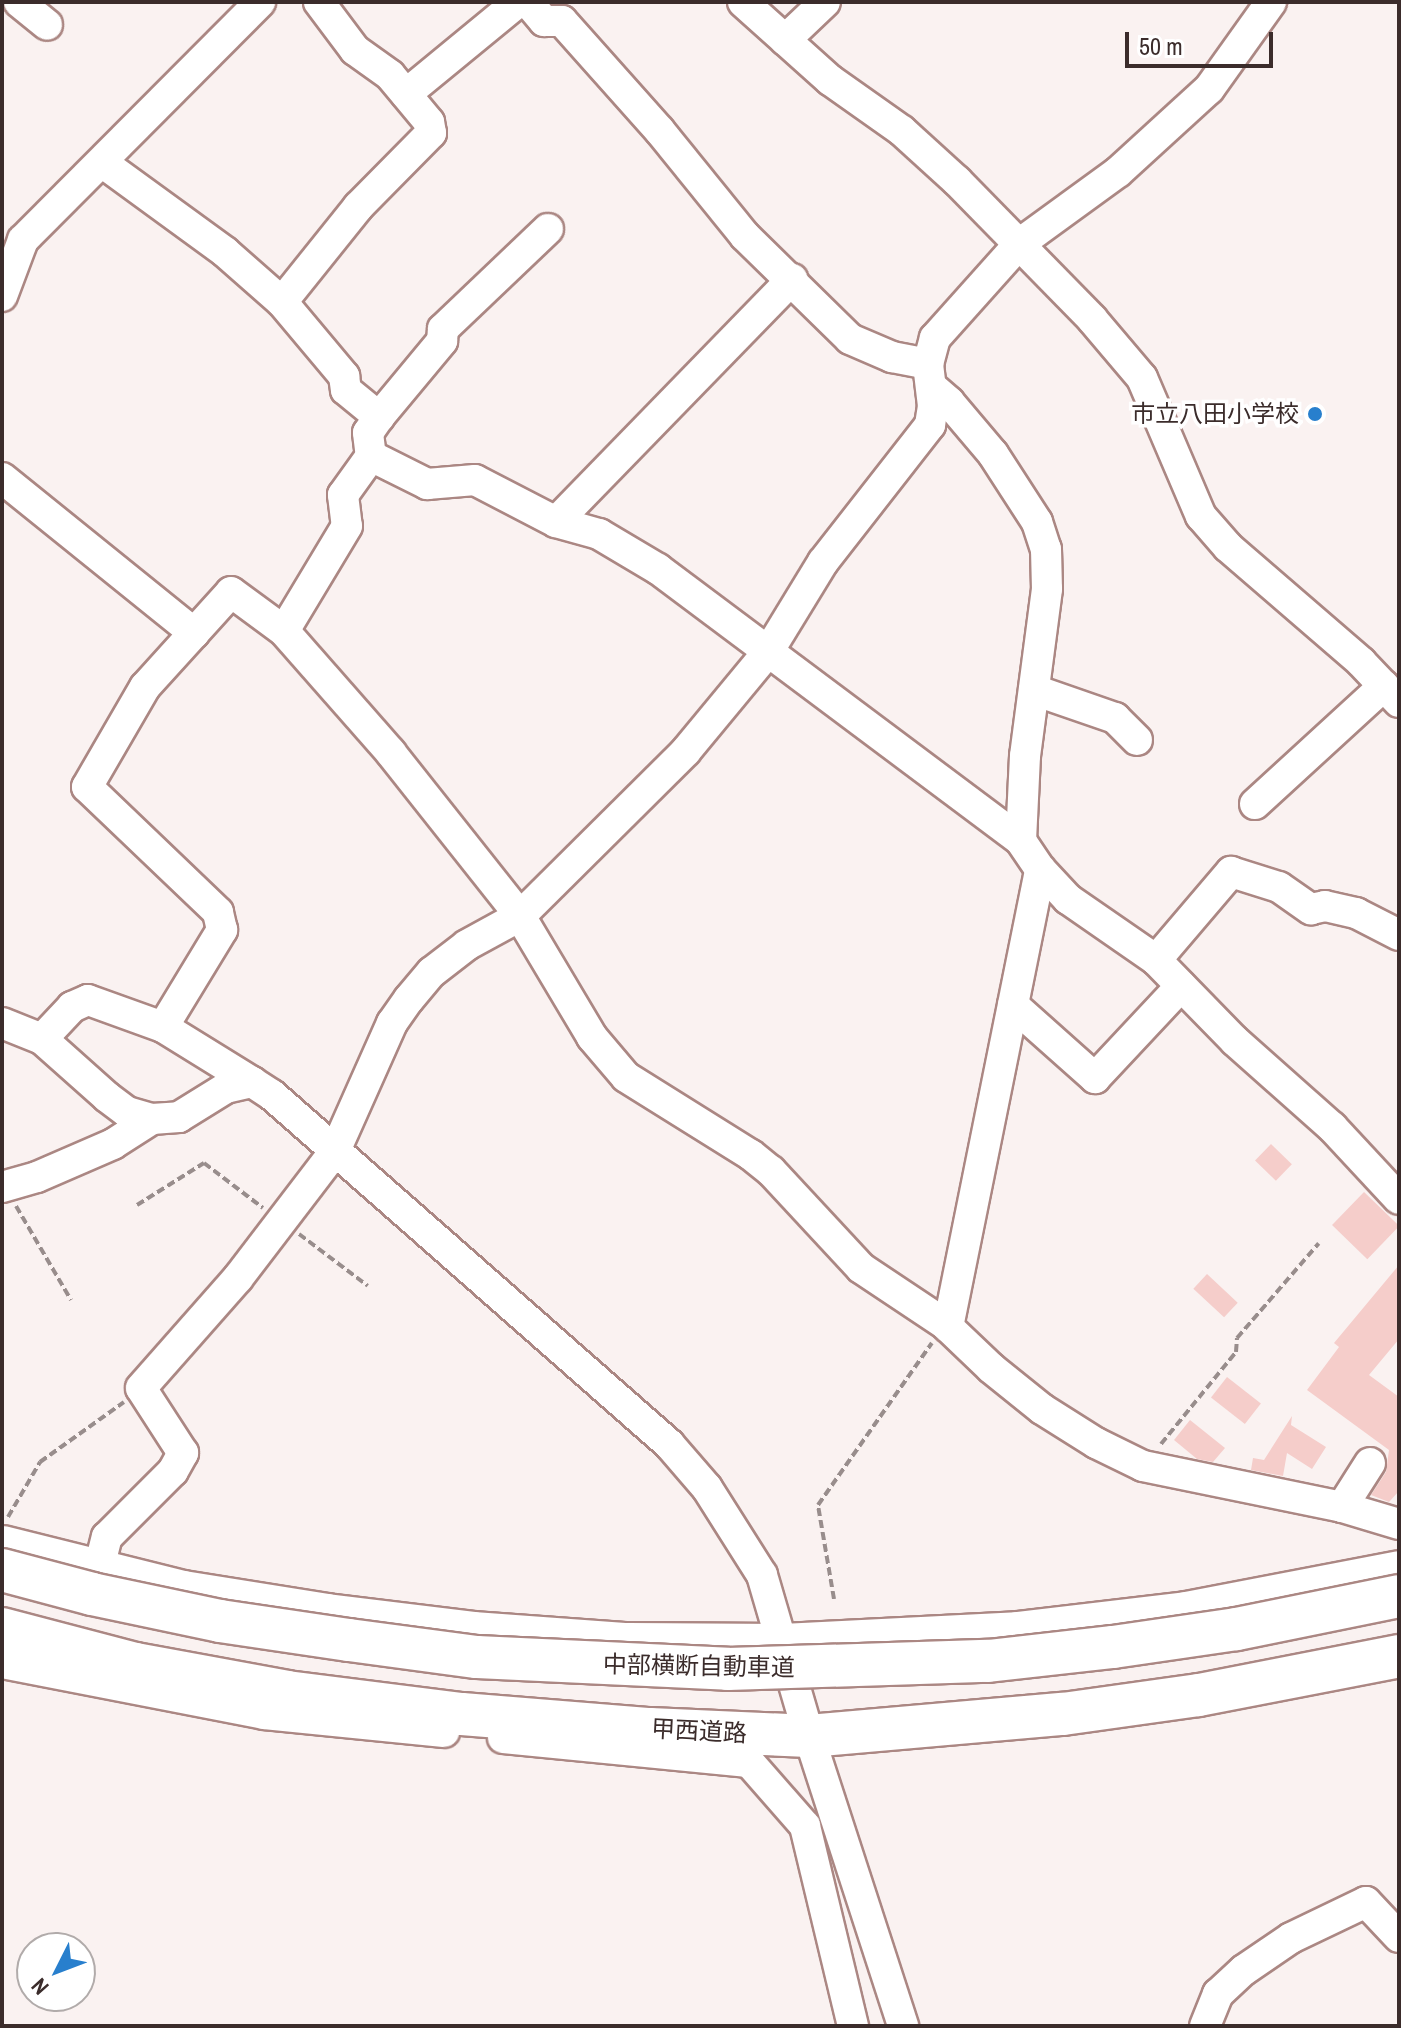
<!DOCTYPE html>
<html>
<head>
<meta charset="utf-8">
<style>
	body { margin:0 }
	#map { position:relative; width:1401px; height:2028px; overflow:hidden; background:#faf2f1; font-family:"Archivo Narrow","Noto Sans JP",sans-serif }
	div>[style] { position:absolute }
	.building>* { inset:0; background:#f5cdca; transform-origin:0 0 }
	.path>* { height:4px; margin-top:-2px; transform-origin:0; background:repeating-linear-gradient(90deg,#988d8c 0 8px,transparent 0 12px) }
	.roads { filter:drop-shadow(2px 0 #ab8783) drop-shadow(-2px 0 #ab8783) drop-shadow(0 2px #ab8783) drop-shadow(0 -2px #ab8783) }
	.minor>* { height:30px; margin:-15px; padding:0 15px; transform-origin:15px; border-radius:15px; background:#fff }
	.highway>* { height:42px; margin:-21px; padding:0 21px; transform-origin:21px; border-radius:21px; background:#fff }
	.bridges { filter:drop-shadow(2px 0 #ab8783) drop-shadow(-2px 0 #ab8783) drop-shadow(0 2px #ab8783) drop-shadow(0 -2px #ab8783) }
	.highway-bridge>* { height:42px; margin:-21px; padding:0 21px; transform-origin:21px; border-radius:21px; background:#fff }
	.dots>* { width:22px; height:22px; translate:-50% -50%; box-sizing:border-box; border:4px solid #fff; border-radius:50% }
	span { translate:-50% -50%; white-space:nowrap; text-align:center; line-height:1.15; -webkit-text-stroke:7px #fff; paint-order:stroke }
	.poi-label { font-size:24px; color:#3b2c2b }
	.right { translate:-100% -50%; text-align:right }
	.street-label { font-size:24px; color:#3b2c2b }
	.frame { position:absolute; inset:0; border:4px solid #3b2c2b; pointer-events:none }
	.north { position:absolute; left:16px; top:1932px; width:80px; height:80px; box-sizing:border-box; background:#fff; border:2px solid #b1abaa; border-radius:50%; rotate:228deg; font-size:22px; font-weight:700; line-height:32px; text-align:center; color:#3b2c2b }
	.north::after { content:''; display:block; margin:auto; width:28px; height:36px; background:#287fcd; clip-path:polygon(50% 0,100% 100%,50% 72%,0 100%) }
	.scale { position:absolute; left:1125px; top:32px; width:148px; height:36px; box-sizing:border-box; border:4px solid #3b2c2b; border-top:0; padding-left:10px; font-size:24px; line-height:28px; white-space:nowrap; color:#3b2c2b; -webkit-text-stroke:6px #fff; paint-order:stroke }
</style>
</head>
<body>
<div id="map">
	<div class="building">
		<div style="left:1271px;top:1144px;width:29px;height:23px;rotate:44deg"></div>
		<div style="left:1364px;top:1192px;width:49px;height:46px;rotate:44deg"></div>
		<div style="clip-path:polygon(1399px 1265px,1399px 1339px,1369px 1375px,1399px 1397px,1399px 1491px,1389px 1502px,1371px 1495px,1386px 1472px,1389px 1450px,1307px 1390px,1339px 1347px,1334px 1343px)"></div>
		<div style="left:1207px;top:1274px;width:42px;height:20px;rotate:43deg"></div>
		<div style="left:1227px;top:1377px;width:43px;height:26px;rotate:38deg"></div>
		<div style="clip-path:polygon(1292px 1416px,1291px 1425px,1326px 1447px,1312px 1469px,1287px 1453px,1283px 1476px,1251px 1470px,1253px 1458px,1264px 1460px)"></div>
		<div style="clip-path:polygon(1190px 1420px,1225px 1448px,1213px 1462px,1197px 1459px,1174px 1440px)"></div>
	</div>
	<div class="path">
		<div style="left:137px;top:1205px;width:79px;rotate:-32.1deg"></div>
		<div style="left:204px;top:1163px;width:74px;rotate:37.3deg"></div>
		<div style="left:16px;top:1206px;width:109px;rotate:59.7deg"></div>
		<div style="left:299px;top:1234px;width:86px;rotate:37deg"></div>
		<div style="left:1161px;top:1444px;width:119px;rotate:-50.8deg"></div>
		<div style="left:1236px;top:1352px;width:14px;rotate:-86deg"></div>
		<div style="left:1237px;top:1338px;width:125px;rotate:-49.2deg"></div>
		<div style="left:8px;top:1517px;width:64px;rotate:-59.8deg"></div>
		<div style="left:40px;top:1462px;width:103px;rotate:-35.5deg"></div>
		<div style="left:834px;top:1599px;width:95px;rotate:-99.7deg"></div>
		<div style="left:818px;top:1505px;width:198px;rotate:-54.9deg"></div>
	</div>
	<div class="roads">
		<div class="minor">
			<div style="left:19px;top:2px;width:36px;rotate:39deg"></div>
			<div style="left:528px;top:2px;width:25px;rotate:50deg"></div>
			<div style="left:544px;top:21px;width:18px"></div>
			<div style="left:562px;top:21px;width:147px;rotate:48.3deg"></div>
			<div style="left:660px;top:131px;width:135px;rotate:51deg"></div>
			<div style="left:745px;top:236px;width:147px;rotate:44.4deg"></div>
			<div style="left:850px;top:339px;width:46px;rotate:23.2deg"></div>
			<div style="left:892px;top:357px;width:37px;rotate:11deg"></div>
			<div style="left:743px;top:2px;width:117px;rotate:41.9deg"></div>
			<div style="left:830px;top:80px;width:88px;rotate:35.3deg"></div>
			<div style="left:902px;top:131px;width:74px;rotate:42.3deg"></div>
			<div style="left:957px;top:181px;width:193px;rotate:45.6deg"></div>
			<div style="left:1092px;top:319px;width:77px;rotate:49.7deg"></div>
			<div style="left:1142px;top:378px;width:150px;rotate:66.9deg"></div>
			<div style="left:1201px;top:516px;width:41px;rotate:48.9deg"></div>
			<div style="left:1228px;top:547px;width:176px;rotate:40.8deg"></div>
			<div style="left:1361px;top:662px;width:55px;rotate:46.5deg"></div>
			<div style="left:785px;top:40px;width:55px;rotate:-43.5deg"></div>
			<div style="left:406px;top:94px;width:145px;rotate:-39.4deg"></div>
			<div style="left:103px;top:163px;width:151px;rotate:36.1deg"></div>
			<div style="left:225px;top:252px;width:76px;rotate:41.3deg"></div>
			<div style="left:282px;top:302px;width:97px;rotate:50deg"></div>
			<div style="left:344px;top:376px;width:14px;rotate:82deg"></div>
			<div style="left:346px;top:390px;width:43px;rotate:39.3deg"></div>
			<div style="left:379px;top:417px;width:19px;rotate:125deg"></div>
			<div style="left:368px;top:433px;width:23px;rotate:83deg"></div>
			<div style="left:371px;top:456px;width:48px;rotate:125.7deg"></div>
			<div style="left:343px;top:495px;width:31px;rotate:83deg"></div>
			<div style="left:347px;top:526px;width:122px;rotate:121deg"></div>
			<div style="left:2px;top:296px;width:60px;rotate:-69.4deg"></div>
			<div style="left:23px;top:240px;width:336px;rotate:-45.1deg"></div>
			<div style="left:282px;top:302px;width:122px;rotate:-51.3deg"></div>
			<div style="left:358px;top:207px;width:104px;rotate:-45.4deg"></div>
			<div style="left:431px;top:133px;width:11px;rotate:-100deg"></div>
			<div style="left:429px;top:122px;width:61px;rotate:-129.7deg"></div>
			<div style="left:390px;top:75px;width:43px;rotate:-144.5deg"></div>
			<div style="left:355px;top:50px;width:60px;rotate:-126.9deg"></div>
			<div style="left:932px;top:387px;width:23px;rotate:41deg"></div>
			<div style="left:949px;top:402px;width:68px;rotate:49.8deg"></div>
			<div style="left:993px;top:454px;width:81px;rotate:57.1deg"></div>
			<div style="left:1037px;top:522px;width:28px;rotate:72deg"></div>
			<div style="left:1046px;top:549px;width:40px;rotate:88.6deg"></div>
			<div style="left:1047px;top:589px;width:168px;rotate:97.5deg"></div>
			<div style="left:1025px;top:756px;width:85px;rotate:92.7deg"></div>
			<div style="left:379px;top:417px;width:99px;rotate:-50.3deg"></div>
			<div style="left:442px;top:341px;width:12px;rotate:-85deg"></div>
			<div style="left:443px;top:329px;width:145px;rotate:-43.6deg"></div>
			<div style="left:371px;top:456px;width:63px;rotate:26.6deg"></div>
			<div style="left:427px;top:484px;width:48px;rotate:-4.8deg"></div>
			<div style="left:475px;top:480px;width:91px;rotate:27.4deg"></div>
			<div style="left:556px;top:522px;width:45px;rotate:15.6deg"></div>
			<div style="left:599px;top:534px;width:69px;rotate:30.7deg"></div>
			<div style="left:658px;top:569px;width:454px;rotate:36.8deg"></div>
			<div style="left:1021px;top:841px;width:34px;rotate:56deg"></div>
			<div style="left:1040px;top:869px;width:41px;rotate:47deg"></div>
			<div style="left:1068px;top:899px;width:107px;rotate:34.7deg"></div>
			<div style="left:1156px;top:960px;width:113px;rotate:45.7deg"></div>
			<div style="left:1235px;top:1041px;width:130px;rotate:41.6deg"></div>
			<div style="left:1332px;top:1127px;width:98px;rotate:47.1deg"></div>
			<div style="left:2px;top:478px;width:247px;rotate:38.9deg"></div>
			<div style="left:194px;top:633px;width:55px;rotate:-47.9deg"></div>
			<div style="left:231px;top:592px;width:66px;rotate:36.3deg"></div>
			<div style="left:284px;top:631px;width:162px;rotate:48.7deg"></div>
			<div style="left:391px;top:753px;width:208px;rotate:51.6deg"></div>
			<div style="left:520px;top:916px;width:141px;rotate:59.2deg"></div>
			<div style="left:592px;top:1037px;width:52px;rotate:49.6deg"></div>
			<div style="left:626px;top:1077px;width:147px;rotate:32deg"></div>
			<div style="left:751px;top:1155px;width:26px;rotate:39deg"></div>
			<div style="left:771px;top:1171px;width:132px;rotate:47.1deg"></div>
			<div style="left:861px;top:1268px;width:101px;rotate:33.7deg"></div>
			<div style="left:945px;top:1324px;width:64px;rotate:43.7deg"></div>
			<div style="left:991px;top:1368px;width:65px;rotate:38.8deg"></div>
			<div style="left:1042px;top:1409px;width:64px;rotate:32.2deg"></div>
			<div style="left:1096px;top:1443px;width:52px;rotate:26.1deg"></div>
			<div style="left:1143px;top:1466px;width:203px;rotate:11.6deg"></div>
			<div style="left:1342px;top:1507px;width:59px;rotate:16.6deg"></div>
			<div style="left:556px;top:522px;width:339px;rotate:-45.8deg"></div>
			<div style="left:1034px;top:690px;width:86px;rotate:19.1deg"></div>
			<div style="left:1115px;top:718px;width:31px;rotate:45deg"></div>
			<div style="left:1255px;top:804px;width:175px;rotate:-42.5deg"></div>
			<div style="left:1156px;top:960px;width:116px;rotate:-49.6deg"></div>
			<div style="left:1231px;top:872px;width:50px;rotate:17.4deg"></div>
			<div style="left:1279px;top:887px;width:39px;rotate:35deg"></div>
			<div style="left:1311px;top:909px;width:14px;rotate:-12deg"></div>
			<div style="left:1325px;top:906px;width:32px;rotate:13deg"></div>
			<div style="left:1356px;top:913px;width:48px;rotate:27.1deg"></div>
			<div style="left:1013px;top:1005px;width:110px;rotate:41.7deg"></div>
			<div style="left:1095px;top:1078px;width:126px;rotate:-46.9deg"></div>
			<div style="left:2px;top:1023px;width:43px;rotate:21.8deg"></div>
			<div style="left:42px;top:1039px;width:87px;rotate:41.7deg"></div>
			<div style="left:107px;top:1097px;width:25px;rotate:37deg"></div>
			<div style="left:127px;top:1112px;width:26px;rotate:16deg"></div>
			<div style="left:163px;top:1027px;width:114px;rotate:-58.7deg"></div>
			<div style="left:222px;top:930px;width:18px;rotate:-103deg"></div>
			<div style="left:218px;top:912px;width:181px;rotate:-136.3deg"></div>
			<div style="left:87px;top:787px;width:116px;rotate:-59.9deg"></div>
			<div style="left:145px;top:687px;width:73px;rotate:-47.8deg"></div>
			<div style="left:42px;top:1039px;width:44px;rotate:-46.8deg"></div>
			<div style="left:72px;top:1007px;width:17px;rotate:-24deg"></div>
			<div style="left:88px;top:1000px;width:80px;rotate:19.8deg"></div>
			<div style="left:163px;top:1027px;width:105px;rotate:31.7deg"></div>
			<div style="left:2px;top:1187px;width:36px;rotate:-16deg"></div>
			<div style="left:37px;top:1177px;width:83px;rotate:-23.5deg"></div>
			<div style="left:113px;top:1144px;width:46px;rotate:-32.7deg"></div>
			<div style="left:152px;top:1119px;width:27px;rotate:-4deg"></div>
			<div style="left:179px;top:1117px;width:55px;rotate:-31.7deg"></div>
			<div style="left:226px;top:1088px;width:27px;rotate:-13deg"></div>
			<div style="left:252px;top:1082px;width:24px;rotate:33deg"></div>
			<div style="left:272px;top:1095px;width:529px;rotate:41.32deg"></div>
			<div style="left:669px;top:1444px;width:58px;rotate:49.2deg"></div>
			<div style="left:707px;top:1488px;width:103px;rotate:57.7deg"></div>
			<div style="left:762px;top:1575px;width:168px;rotate:73.7deg"></div>
			<div style="left:809px;top:1736px;width:305px;rotate:72deg"></div>
			<div style="left:948px;top:1327px;width:467px;rotate:-78.6deg"></div>
			<div style="left:1342px;top:1507px;width:52px;rotate:-57.5deg"></div>
			<div style="left:98px;top:1572px;width:36px;rotate:-76deg"></div>
			<div style="left:107px;top:1537px;width:93px;rotate:-45deg"></div>
			<div style="left:173px;top:1471px;width:21px;rotate:-61deg"></div>
			<div style="left:183px;top:1453px;width:77px;rotate:-122.9deg"></div>
			<div style="left:141px;top:1388px;width:147px;rotate:-48.6deg"></div>
			<div style="left:238px;top:1278px;width:160px;rotate:-52.6deg"></div>
			<div style="left:335px;top:1151px;width:140px;rotate:-66deg"></div>
			<div style="left:392px;top:1023px;width:29px;rotate:-55deg"></div>
			<div style="left:409px;top:999px;width:35px;rotate:-50deg"></div>
			<div style="left:432px;top:972px;width:44px;rotate:-37.6deg"></div>
			<div style="left:467px;top:945px;width:60px;rotate:-28.7deg"></div>
			<div style="left:520px;top:916px;width:234px;rotate:-44.8deg"></div>
			<div style="left:686px;top:751px;width:129px;rotate:-50.4deg"></div>
			<div style="left:768px;top:652px;width:105px;rotate:-58.6deg"></div>
			<div style="left:823px;top:562px;width:174px;rotate:-52deg"></div>
			<div style="left:930px;top:425px;width:19px;rotate:-81deg"></div>
			<div style="left:933px;top:406px;width:42px;rotate:-96.8deg"></div>
			<div style="left:928px;top:364px;width:27px;rotate:-75deg"></div>
			<div style="left:935px;top:338px;width:126px;rotate:-48.2deg"></div>
			<div style="left:1019px;top:244px;width:122px;rotate:-36deg"></div>
			<div style="left:1118px;top:172px;width:123px;rotate:-42.4deg"></div>
			<div style="left:1209px;top:89px;width:107px;rotate:-54.5deg"></div>
			<div style="left:2px;top:1663px;width:267px;rotate:11deg"></div>
			<div style="left:264px;top:1714px;width:181px;rotate:5.7deg"></div>
			<div style="left:503px;top:1738px;width:247px;rotate:5.6deg"></div>
			<div style="left:749px;top:1762px;width:85px;rotate:48.8deg"></div>
			<div style="left:805px;top:1826px;width:206px;rotate:76.5deg"></div>
			<div style="left:1205px;top:2026px;width:35px;rotate:-68deg"></div>
			<div style="left:1218px;top:1994px;width:35px;rotate:-43deg"></div>
			<div style="left:1244px;top:1970px;width:57px;rotate:-34.2deg"></div>
			<div style="left:1291px;top:1938px;width:83px;rotate:-25.6deg"></div>
			<div style="left:1366px;top:1902px;width:48px;rotate:46.7deg"></div>
		</div>
		<div class="highway">
			<div style="left:2px;top:1547px;width:187px;rotate:14deg"></div>
			<div style="left:183px;top:1592px;width:146px;rotate:9.1deg"></div>
			<div style="left:327px;top:1615px;width:147px;rotate:7deg"></div>
			<div style="left:473px;top:1633px;width:155px;rotate:4.1deg"></div>
			<div style="left:628px;top:1644px;width:155px;rotate:0.4deg"></div>
			<div style="left:783px;top:1645px;width:234px;rotate:-2.9deg"></div>
			<div style="left:1017px;top:1633px;width:171px;rotate:-6.7deg"></div>
			<div style="left:1187px;top:1613px;width:216px;rotate:-10.9deg"></div>
			<div style="left:2px;top:1629px;width:138px;rotate:14.7deg"></div>
			<div style="left:135px;top:1664px;width:155px;rotate:10.4deg"></div>
			<div style="left:287px;top:1692px;width:176px;rotate:7.2deg"></div>
			<div style="left:462px;top:1714px;width:189px;rotate:4.6deg"></div>
			<div style="left:650px;top:1729px;width:159px;rotate:2.5deg"></div>
			<div style="left:809px;top:1736px;width:255px;rotate:-5deg"></div>
			<div style="left:1063px;top:1714px;width:137px;rotate:-8deg"></div>
			<div style="left:1199px;top:1695px;width:204px;rotate:-11deg"></div>
		</div>
	</div>
	<div class="bridges">
		<div class="highway-bridge">
			<div style="left:2px;top:1570px;width:93px;rotate:14.9deg"></div>
			<div style="left:92px;top:1594px;width:131px;rotate:11.9deg"></div>
			<div style="left:220px;top:1621px;width:130px;rotate:8.4deg"></div>
			<div style="left:349px;top:1640px;width:129px;rotate:7.6deg"></div>
			<div style="left:477px;top:1657px;width:251px;rotate:2.7deg"></div>
			<div style="left:728px;top:1669px;width:260px;rotate:-1.8deg"></div>
			<div style="left:988px;top:1661px;width:126px;rotate:-6.4deg"></div>
			<div style="left:1113px;top:1647px;width:125px;rotate:-8.3deg"></div>
			<div style="left:1237px;top:1629px;width:165px;rotate:-11.5deg"></div>
		</div>
	</div>
	<div class="dots">
		<div style="left:1315px;top:414px;background:#287fcd"></div>
	</div>
	<div class="poi-label">
		<span class="right" style="left:1299px;top:414px">市立八田小学校</span>
	</div>
	<div class="street-label">
		<span style="left:699px;top:1666px;rotate:1deg">中部横断自動車道</span>
		<span style="left:699px;top:1731px;rotate:3deg">甲西道路</span>
	</div>
	<div class="frame"></div>
	<div class="north">N</div>
	<div class="scale">50 m</div>
</div>
</body>
</html>
